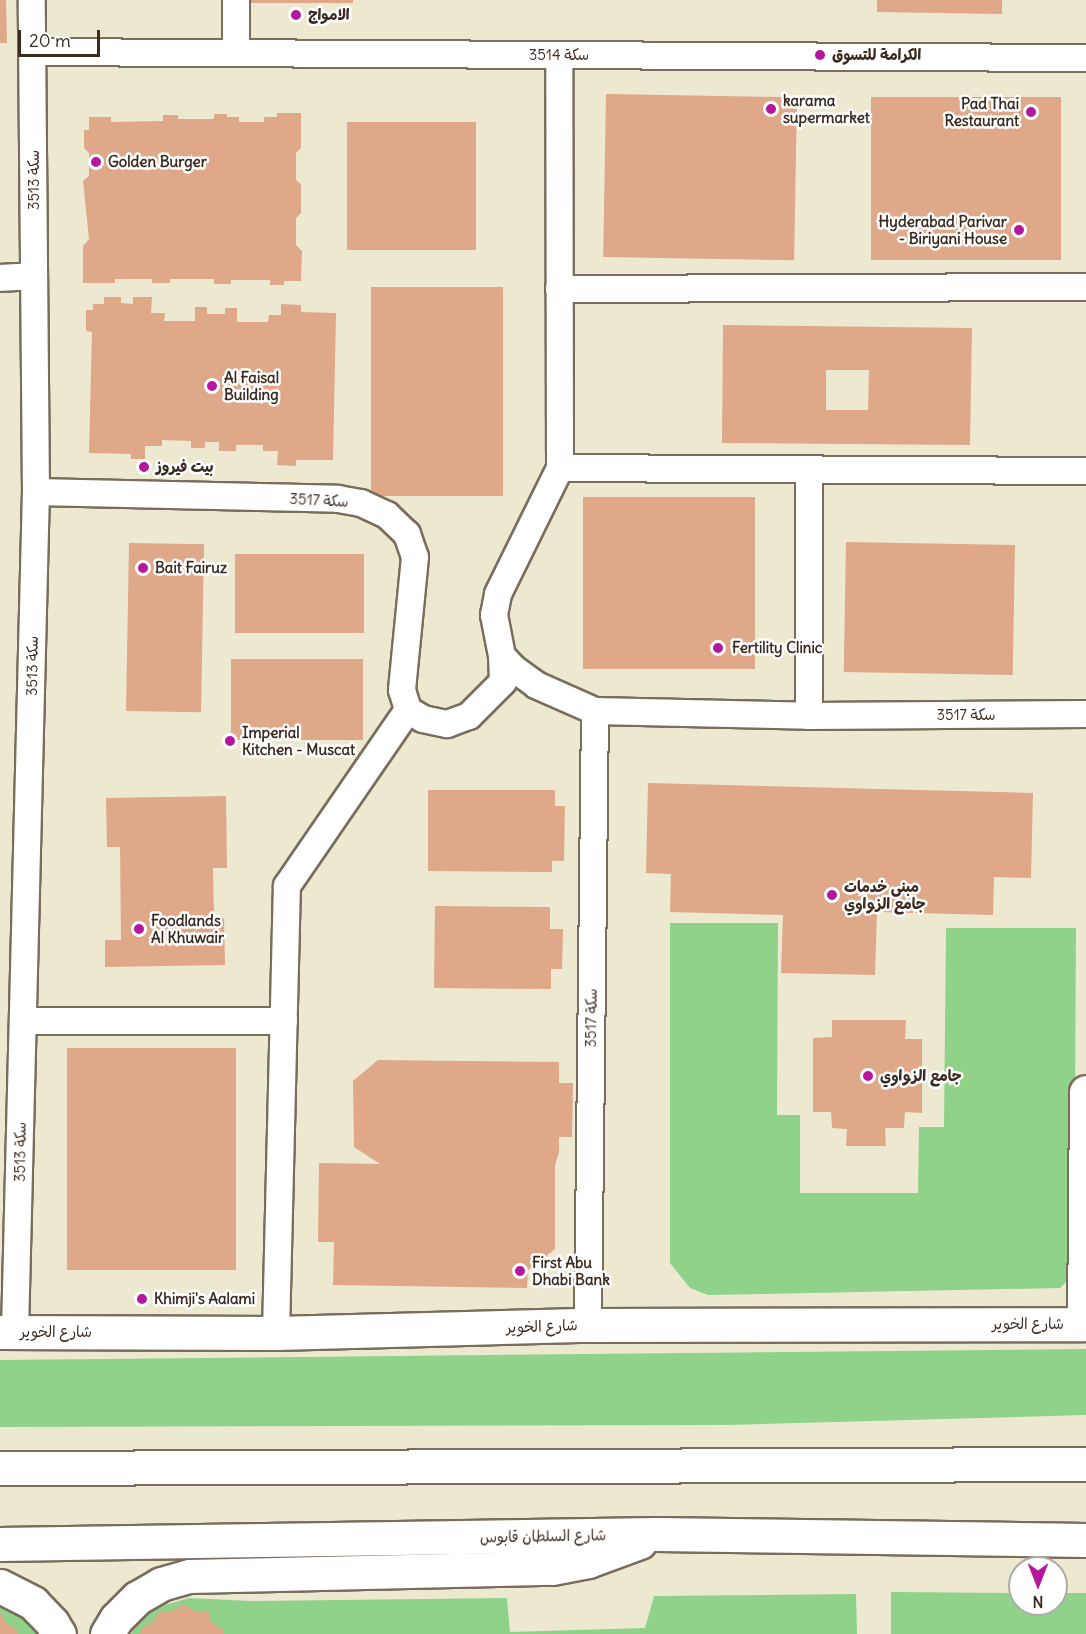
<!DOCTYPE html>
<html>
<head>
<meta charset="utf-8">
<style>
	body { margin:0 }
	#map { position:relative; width:1086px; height:1634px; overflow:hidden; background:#ede9d0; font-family:Delius,"Playpen Sans Arabic",sans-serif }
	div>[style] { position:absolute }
	.green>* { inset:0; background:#90d28a }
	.building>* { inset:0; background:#dea889; transform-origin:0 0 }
	.roads { filter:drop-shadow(2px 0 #796d5c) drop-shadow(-2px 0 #796d5c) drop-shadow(0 2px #796d5c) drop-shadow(0 -2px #796d5c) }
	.minor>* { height:26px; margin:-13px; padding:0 13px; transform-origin:13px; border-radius:13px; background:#fff }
	.tertiary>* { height:33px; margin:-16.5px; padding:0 16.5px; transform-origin:16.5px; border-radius:16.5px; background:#fff }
	.trunk>* { height:33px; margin:-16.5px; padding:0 16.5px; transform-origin:16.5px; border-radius:16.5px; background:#fff }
	.dots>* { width:16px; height:16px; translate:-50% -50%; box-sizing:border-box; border:3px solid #fff; border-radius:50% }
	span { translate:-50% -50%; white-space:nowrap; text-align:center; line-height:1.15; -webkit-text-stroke:5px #fff; paint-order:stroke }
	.poi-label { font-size:15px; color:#3b2a1e; font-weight:700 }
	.left { translate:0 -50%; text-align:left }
	.right { translate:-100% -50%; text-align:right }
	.street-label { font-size:15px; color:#3b2a1e }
	.north { position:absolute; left:1008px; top:1556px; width:60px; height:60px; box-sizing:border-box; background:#fff; border:2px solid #b1aaa5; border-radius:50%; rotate:180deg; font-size:16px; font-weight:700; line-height:24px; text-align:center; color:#3b2a1e }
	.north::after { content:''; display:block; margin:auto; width:21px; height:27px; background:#b5179e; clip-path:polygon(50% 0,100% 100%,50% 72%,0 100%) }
	.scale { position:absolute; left:18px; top:30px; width:82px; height:27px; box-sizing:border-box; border:3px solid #3b2a1e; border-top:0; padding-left:8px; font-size:18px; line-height:21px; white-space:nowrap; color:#3b2a1e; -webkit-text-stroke:4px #fff; paint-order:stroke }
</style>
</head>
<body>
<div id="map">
	<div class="green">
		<div style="clip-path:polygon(670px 923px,778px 923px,777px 1115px,800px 1115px,800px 1193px,918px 1193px,919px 1127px,944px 1127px,946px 928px,1076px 928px,1074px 1274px,1060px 1288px,708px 1295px,690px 1288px,670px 1263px)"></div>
		<div style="clip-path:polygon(1086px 1349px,1086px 1415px,727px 1425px,0 1427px,0 1360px)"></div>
		<div style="clip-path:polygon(891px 1592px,1020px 1593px,1020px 1604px,1056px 1604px,1056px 1593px,1086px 1593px,1086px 1634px,891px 1634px)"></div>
		<div style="clip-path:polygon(856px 1594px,857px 1634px,131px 1634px,144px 1611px,189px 1598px,251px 1601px,507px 1598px,510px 1632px,645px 1628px,654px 1596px)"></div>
		<div style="clip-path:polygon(0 1603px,33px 1622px,38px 1634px,0 1634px)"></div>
	</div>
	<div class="building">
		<div style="clip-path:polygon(0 0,6px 0,7px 43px,0 43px)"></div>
		<div style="left:242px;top:0;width:111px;height:3px"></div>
		<div style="clip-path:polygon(877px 0,1002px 0,1002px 14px,877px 12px)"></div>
		<div style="left:606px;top:94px;width:191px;height:163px;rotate:1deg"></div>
		<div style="left:871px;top:97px;width:190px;height:163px"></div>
		<div style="clip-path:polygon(277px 113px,301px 113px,301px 148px,296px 153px,296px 180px,301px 184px,301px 213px,296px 218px,296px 245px,302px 251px,301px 281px,284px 281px,284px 285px,270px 285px,270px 280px,231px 280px,231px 284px,214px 284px,214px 279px,170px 279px,170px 283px,152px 283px,152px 279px,115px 279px,115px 283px,83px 283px,83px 246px,89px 239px,83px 181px,89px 176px,89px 153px,84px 148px,84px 130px,89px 130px,89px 117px,111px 117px,111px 122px,163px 121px,163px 115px,178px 115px,178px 119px,214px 119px,214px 114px,227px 114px,227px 117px,239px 117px,239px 122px,264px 122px,264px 117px,277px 117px)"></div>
		<div style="left:347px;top:122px;width:129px;height:128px"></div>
		<div style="left:371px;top:287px;width:132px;height:209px"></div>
		<div style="clip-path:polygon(104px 297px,121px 297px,121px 303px,133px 304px,133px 297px,152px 297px,151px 313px,165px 313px,164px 321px,195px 321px,195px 307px,207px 307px,207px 314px,225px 314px,225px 308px,237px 308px,237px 322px,268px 322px,269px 315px,281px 315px,281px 304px,301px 305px,301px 312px,336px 313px,333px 460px,296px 460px,296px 466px,277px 465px,278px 451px,263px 451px,263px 445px,236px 445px,236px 451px,219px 451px,219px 442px,205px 442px,205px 448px,191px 448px,191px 441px,162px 440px,162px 446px,145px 446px,145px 459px,131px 459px,131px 454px,89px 453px,92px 332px,86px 331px,86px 310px,93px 310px,93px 304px,104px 304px)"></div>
		<div style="clip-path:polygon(evenodd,723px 325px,972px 328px,970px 445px,722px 443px,723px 325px,826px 370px,869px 370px,868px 410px,826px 410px,826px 370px)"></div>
		<div style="left:583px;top:497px;width:172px;height:172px"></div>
		<div style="left:846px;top:542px;width:169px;height:130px;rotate:1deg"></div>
		<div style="left:129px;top:543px;width:75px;height:168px;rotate:1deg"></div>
		<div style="left:235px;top:554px;width:129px;height:79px"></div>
		<div style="left:231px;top:659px;width:132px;height:81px"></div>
		<div style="clip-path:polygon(648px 783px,1033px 793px,1031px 878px,994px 877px,993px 915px,877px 912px,875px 975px,781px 973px,783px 915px,670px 912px,671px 874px,646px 873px)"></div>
		<div style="clip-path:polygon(428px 790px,555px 790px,555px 806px,565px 806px,564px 861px,552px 861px,552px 872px,428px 871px)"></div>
		<div style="clip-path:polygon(226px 796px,227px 868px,213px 868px,214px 918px,224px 918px,225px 965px,105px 967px,105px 940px,121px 940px,120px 847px,107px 847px,106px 798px)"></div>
		<div style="clip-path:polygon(435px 906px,550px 907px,550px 929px,563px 929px,562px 969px,551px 969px,551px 989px,434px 988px)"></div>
		<div style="clip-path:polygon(832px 1020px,906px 1020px,905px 1039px,922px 1039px,922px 1113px,905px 1112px,904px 1128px,885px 1128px,886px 1146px,846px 1146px,847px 1129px,832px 1128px,831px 1112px,813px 1112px,813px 1038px,832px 1037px)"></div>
		<div style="left:67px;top:1048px;width:169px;height:222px"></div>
		<div style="clip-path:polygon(378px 1060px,559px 1062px,559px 1083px,573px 1083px,572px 1137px,559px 1137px,559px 1152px,555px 1165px,555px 1249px,528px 1270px,527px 1288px,333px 1285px,334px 1242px,318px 1242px,319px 1163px,380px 1164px,354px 1147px,353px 1081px)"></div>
		<div style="clip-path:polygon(184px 1604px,195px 1612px,208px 1611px,212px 1623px,224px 1630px,223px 1634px,140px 1634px,143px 1627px,153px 1622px,160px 1611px,172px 1611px)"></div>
		<div style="clip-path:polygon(0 1611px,6px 1623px,18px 1630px,18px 1634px,0 1634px)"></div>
	</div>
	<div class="roads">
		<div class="minor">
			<div style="left:33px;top:52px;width:1053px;rotate:0.33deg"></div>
			<div style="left:236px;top:53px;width:53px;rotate:-90deg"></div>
			<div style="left:0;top:278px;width:34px;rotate:-3deg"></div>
			<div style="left:559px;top:289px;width:527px;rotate:-0.22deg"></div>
			<div style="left:560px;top:468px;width:526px;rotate:0.33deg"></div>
			<div style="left:36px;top:492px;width:302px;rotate:1.3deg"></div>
			<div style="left:338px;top:499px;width:23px;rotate:10deg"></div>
			<div style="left:361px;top:503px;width:29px;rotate:25deg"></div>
			<div style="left:387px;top:515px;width:28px;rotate:44deg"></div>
			<div style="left:407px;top:534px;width:24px;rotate:71deg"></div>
			<div style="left:415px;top:557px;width:134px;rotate:95.6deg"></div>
			<div style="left:402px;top:690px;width:21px;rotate:73deg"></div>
			<div style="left:408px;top:710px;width:17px;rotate:31deg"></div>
			<div style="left:423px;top:719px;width:25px;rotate:12deg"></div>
			<div style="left:447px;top:724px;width:23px;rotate:-20deg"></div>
			<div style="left:469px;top:716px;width:48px;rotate:-45deg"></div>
			<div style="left:502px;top:656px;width:16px;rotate:47deg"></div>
			<div style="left:513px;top:668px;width:29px;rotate:36deg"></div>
			<div style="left:536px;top:685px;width:64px;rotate:23.8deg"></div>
			<div style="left:595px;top:711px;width:214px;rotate:1.3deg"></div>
			<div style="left:809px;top:716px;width:277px;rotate:-0.4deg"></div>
			<div style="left:503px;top:682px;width:26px;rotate:-92deg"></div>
			<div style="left:502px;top:656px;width:42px;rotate:-101deg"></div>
			<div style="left:494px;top:615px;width:21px;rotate:-79deg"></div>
			<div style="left:498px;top:594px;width:140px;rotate:-63.8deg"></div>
			<div style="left:560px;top:468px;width:413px;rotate:-90.1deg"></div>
			<div style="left:809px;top:716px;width:246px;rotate:-90deg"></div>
			<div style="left:23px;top:1021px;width:261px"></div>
			<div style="left:588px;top:1325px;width:614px;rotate:-89.35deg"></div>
			<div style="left:15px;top:1331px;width:839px;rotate:-88.57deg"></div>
			<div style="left:36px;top:492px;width:492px;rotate:-90.5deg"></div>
			<div style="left:276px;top:1333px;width:447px;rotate:-88.6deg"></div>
			<div style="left:287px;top:886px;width:214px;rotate:-55.5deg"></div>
		</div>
		<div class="tertiary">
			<div style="left:0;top:1332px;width:276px;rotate:0.2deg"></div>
			<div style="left:276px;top:1333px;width:312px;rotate:-1.5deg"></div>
			<div style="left:588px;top:1325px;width:496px;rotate:-0.1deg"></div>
			<div style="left:1084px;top:1324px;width:232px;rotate:-89.5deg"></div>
		</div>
		<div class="trunk">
			<div style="left:0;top:1468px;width:1086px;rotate:-0.21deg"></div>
			<div style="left:0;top:1544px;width:657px;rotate:-0.87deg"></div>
			<div style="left:657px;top:1534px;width:429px;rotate:0.8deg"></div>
			<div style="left:0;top:1586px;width:37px;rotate:27deg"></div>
			<div style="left:33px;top:1603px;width:28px;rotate:46deg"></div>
			<div style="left:52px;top:1623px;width:13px;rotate:58deg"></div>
			<div style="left:107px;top:1634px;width:17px;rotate:-59deg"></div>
			<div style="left:116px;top:1619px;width:30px;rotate:-45deg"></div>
			<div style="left:137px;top:1598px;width:28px;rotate:-30deg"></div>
			<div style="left:161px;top:1584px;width:29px;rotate:-16deg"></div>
			<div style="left:189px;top:1576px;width:363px;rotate:-1.3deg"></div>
			<div style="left:552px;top:1568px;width:37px;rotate:-11deg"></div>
			<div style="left:588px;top:1561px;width:55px;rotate:-20.1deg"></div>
		</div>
	</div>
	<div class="dots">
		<div style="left:296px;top:15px;background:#b5179e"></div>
		<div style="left:820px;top:55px;background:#b5179e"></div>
		<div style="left:771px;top:109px;background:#b5179e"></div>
		<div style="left:1031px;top:112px;background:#b5179e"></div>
		<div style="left:96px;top:162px;background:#b5179e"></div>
		<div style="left:1019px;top:230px;background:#b5179e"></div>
		<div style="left:212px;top:386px;background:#b5179e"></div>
		<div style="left:144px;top:467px;background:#b5179e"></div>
		<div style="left:143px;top:568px;background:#b5179e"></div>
		<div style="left:718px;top:648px;background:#b5179e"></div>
		<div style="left:230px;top:741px;background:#b5179e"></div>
		<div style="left:832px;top:895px;background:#b5179e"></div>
		<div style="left:139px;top:929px;background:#b5179e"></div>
		<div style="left:868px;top:1076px;background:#b5179e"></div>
		<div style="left:520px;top:1271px;background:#b5179e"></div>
		<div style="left:142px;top:1299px;background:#b5179e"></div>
	</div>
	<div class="poi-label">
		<span class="left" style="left:308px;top:15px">الامواج</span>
		<span class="left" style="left:832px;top:55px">الكرامة للتسوق</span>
		<span class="left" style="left:783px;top:109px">karama<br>supermarket</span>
		<span class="right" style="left:1019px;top:112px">Pad Thai<br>Restaurant</span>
		<span class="left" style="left:108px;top:162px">Golden Burger</span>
		<span class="right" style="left:1007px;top:230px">Hyderabad Parivar<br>- Biriyani House</span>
		<span class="left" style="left:224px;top:386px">Al Faisal<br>Building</span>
		<span class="left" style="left:156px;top:467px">بيت فيروز</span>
		<span class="left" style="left:155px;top:568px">Bait Fairuz</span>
		<span class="left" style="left:732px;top:648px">Fertility Clinic</span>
		<span class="left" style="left:242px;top:741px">Imperial<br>Kitchen - Muscat</span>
		<span class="left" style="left:844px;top:895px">مبنى خدمات<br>جامع الزواوي</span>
		<span class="left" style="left:151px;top:929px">Foodlands<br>Al Khuwair</span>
		<span class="left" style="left:880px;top:1076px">جامع الزواوي</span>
		<span class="left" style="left:532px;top:1271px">First Abu<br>Dhabi Bank</span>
		<span class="left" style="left:154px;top:1299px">Khimji's Aalami</span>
	</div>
	<div class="street-label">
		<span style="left:559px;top:55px">سكة 3514</span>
		<span style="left:34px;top:180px;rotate:-90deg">سكة 3513</span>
		<span style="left:319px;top:500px;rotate:3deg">سكة 3517</span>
		<span style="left:32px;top:666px;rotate:-89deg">سكة 3513</span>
		<span style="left:966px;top:715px">سكة 3517</span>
		<span style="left:591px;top:1018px;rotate:-89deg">سكة 3517</span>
		<span style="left:20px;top:1152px;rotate:-89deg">سكة 3513</span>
		<span style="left:1028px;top:1324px">شارع الخوير</span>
		<span style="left:542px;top:1326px;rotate:-2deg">شارع الخوير</span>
		<span style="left:56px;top:1332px">شارع الخوير</span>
		<span style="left:543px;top:1536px;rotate:-1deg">شارع السلطان قابوس</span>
	</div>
	<div class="north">N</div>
	<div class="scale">20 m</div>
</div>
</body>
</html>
